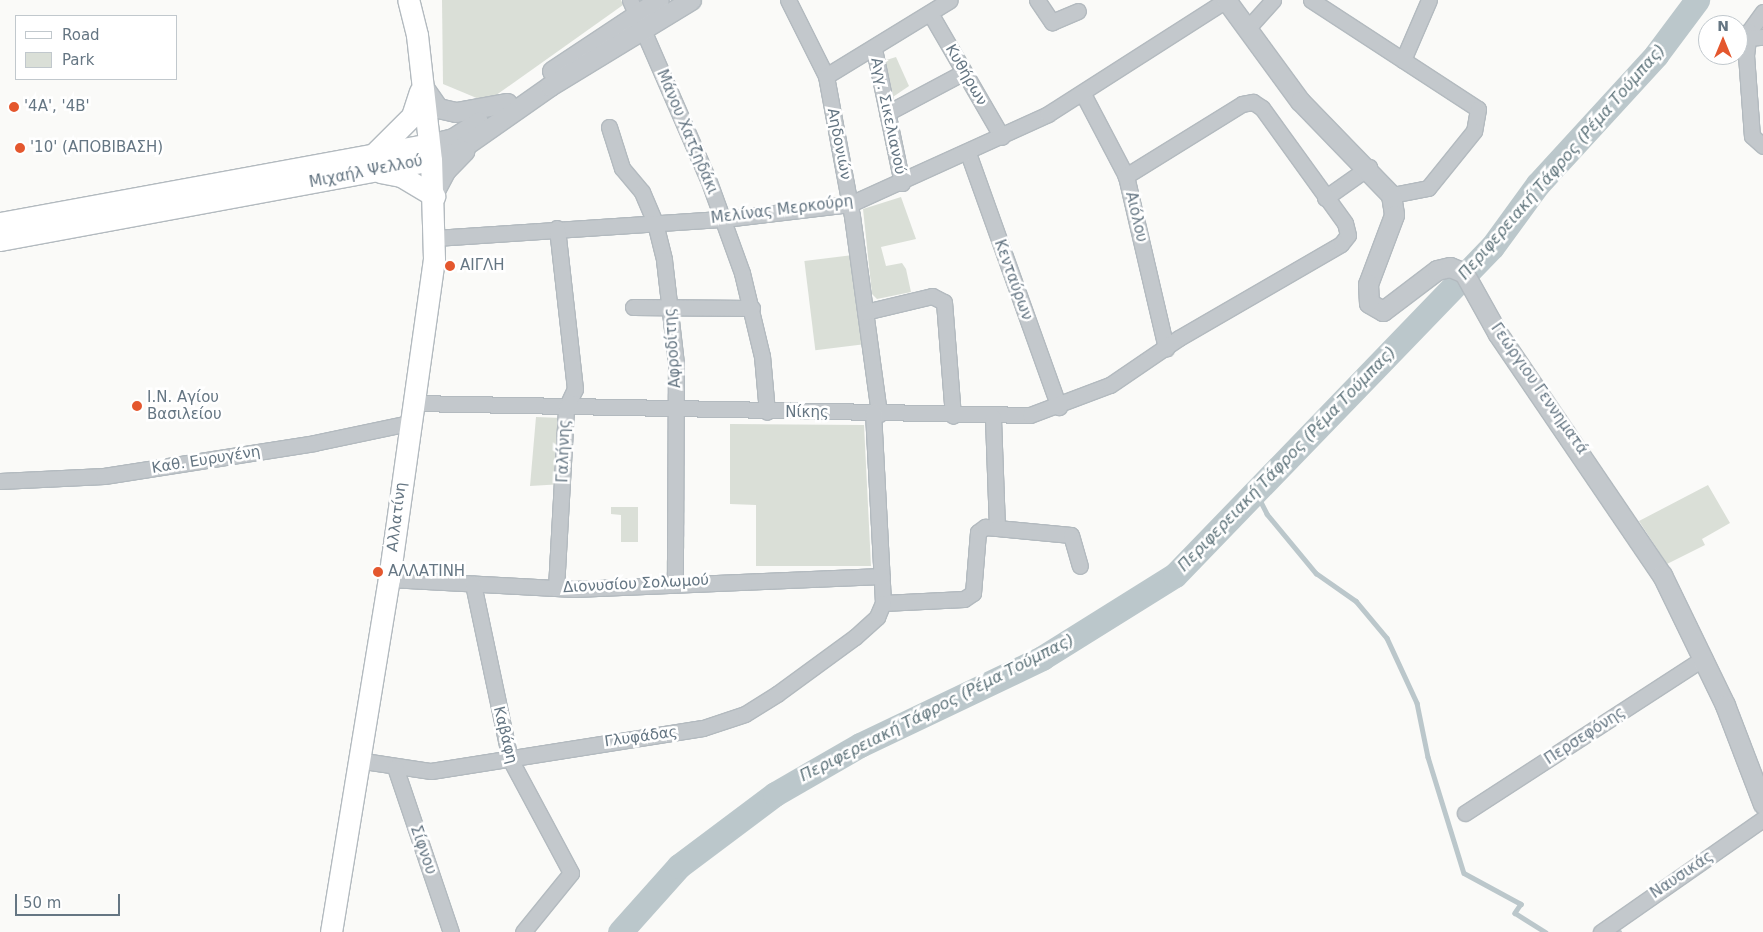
<!DOCTYPE html>
<html>
<head>
<meta charset="utf-8">
<style>
	body { margin:0 }
	#map { position:relative; width:1763px; height:932px; overflow:hidden; background:#fafaf8; font-family:"DejaVu Sans",sans-serif }
	div>[style] { position:absolute }
	.green>* { inset:0; background:#dadfd7; transform-origin:0 0 }
	.stream>* { height:4.5px; margin:-2.25px; padding:0 2.25px; transform-origin:2.25px; border-radius:2.25px; background:#bbc7cb }
	.river>* { height:25px; margin:-12.5px; padding:0 12.5px; transform-origin:12.5px; border-radius:12.5px; background:#bbc7cb }
	.roads { filter:drop-shadow(1px 0 #b3babf) drop-shadow(-1px 0 #b3babf) drop-shadow(0 1px #b3babf) drop-shadow(0 -1px #b3babf) }
	.minor>* { height:15px; margin:-7.5px; padding:0 7.5px; transform-origin:7.5px; border-radius:7.5px; background:#c3c8cc }
	.tertiary>* { height:19px; margin:-9.5px; padding:0 9.5px; transform-origin:9.5px; border-radius:9.5px; background:#c3c8cc }
	.secondary>* { height:21px; margin:-10.5px; padding:0 10.5px; transform-origin:10.5px; border-radius:10.5px; background:#fff }
	.dots>* { width:14px; height:14px; translate:-50% -50%; box-sizing:border-box; border:2px solid #fff; border-radius:50% }
	span { translate:-50% -50%; white-space:nowrap; text-align:center; line-height:1.15; -webkit-text-stroke:5px #fff; paint-order:stroke }
	.street-label { font-size:15px; color:#657683 }
	.poi-label { font-size:15px; color:#657683 }
	.left { translate:0 -50%; text-align:left }
	.water-label { font-size:16px; color:#60757c; font-style:italic }
	.legend { position:absolute; left:15px; top:15px; width:162px; height:65px; box-sizing:border-box; background:#fff; border:1px solid #c1c8cd; margin:0; padding:6px 9px; list-style:none; font-size:15px; color:#657683 }
	.legend li { display:flex; align-items:center; gap:10px; height:25px }
	.legend b { width:25px; border:1px solid #c1c8cd }
	.north { position:absolute; left:1698px; top:15px; width:50px; height:50px; box-sizing:border-box; background:#fff; border:1px solid #c1c8cd; border-radius:50%; rotate:0deg; font-size:14px; font-weight:700; line-height:20px; text-align:center; color:#657683 }
	.north::after { content:''; display:block; margin:auto; width:18px; height:22px; background:#e4572e; clip-path:polygon(50% 0,100% 100%,50% 72%,0 100%) }
	.scale { position:absolute; left:15px; top:894px; width:105px; height:22px; box-sizing:border-box; border:2px solid #657683; border-top:0; padding-left:6px; font-size:15px; line-height:18px; white-space:nowrap; color:#657683; -webkit-text-stroke:4px #fff; paint-order:stroke }
</style>
</head>
<body>
<div id="map">
	<div class="green">
		<div style="clip-path:polygon(442px 0,621px 0,623px 5px,492px 98px,479px 99px,443px 84px)"></div>
		<div style="clip-path:polygon(896px 57px,909px 86px,887px 101px,880px 62px)"></div>
		<div style="clip-path:polygon(901px 197px,916px 239px,881px 247px,886px 266px,902px 263px,906px 269px,911px 292px,877px 299px,872px 294px,863px 209px)"></div>
		<div style="left:853px;top:255px;width:90px;height:49px;rotate:83deg"></div>
		<div style="clip-path:polygon(536px 417px,562px 418px,563px 484px,530px 486px)"></div>
		<div style="clip-path:polygon(730px 424px,864px 425px,871px 566px,756px 566px,756px 505px,730px 504px)"></div>
		<div style="clip-path:polygon(1708px 485px,1730px 523px,1702px 539px,1705px 545px,1667px 564px,1639px 521px)"></div>
		<div style="clip-path:polygon(611px 507px,638px 507px,638px 542px,621px 542px,621px 515px,611px 514px)"></div>
	</div>
	<div class="stream">
		<div style="left:1257px;top:494px;width:22px;rotate:63deg"></div>
		<div style="left:1267px;top:514px;width:77px;rotate:50.3deg"></div>
		<div style="left:1316px;top:573px;width:49px;rotate:35deg"></div>
		<div style="left:1356px;top:601px;width:48px;rotate:50deg"></div>
		<div style="left:1387px;top:638px;width:72px;rotate:65.2deg"></div>
		<div style="left:1417px;top:703px;width:55px;rotate:78.5deg"></div>
		<div style="left:1428px;top:757px;width:121px;rotate:72.8deg"></div>
		<div style="left:1464px;top:873px;width:65px;rotate:28.5deg"></div>
		<div style="left:1521px;top:904px;width:11px;rotate:124deg"></div>
		<div style="left:1515px;top:913px;width:36px;rotate:32deg"></div>
		<div style="left:1613px;top:932px;width:7px"></div>
	</div>
	<div class="river">
		<div style="left:620px;top:932px;width:89px;rotate:-48.2deg"></div>
		<div style="left:679px;top:866px;width:120px;rotate:-36.9deg"></div>
		<div style="left:775px;top:794px;width:98px;rotate:-30deg"></div>
		<div style="left:860px;top:745px;width:202px;rotate:-25.5deg"></div>
		<div style="left:1042px;top:658px;width:157px;rotate:-32deg"></div>
		<div style="left:1175px;top:575px;width:456px;rotate:-46deg"></div>
		<div style="left:1492px;top:247px;width:78px;rotate:-53.9deg"></div>
		<div style="left:1538px;top:184px;width:175px;rotate:-47.5deg"></div>
		<div style="left:1656px;top:55px;width:69px;rotate:-53.3deg"></div>
	</div>
	<div class="roads">
		<div class="minor">
			<div style="left:630px;top:0;width:195px;rotate:66.5deg"></div>
			<div style="left:708px;top:179px;width:100px;rotate:70.1deg"></div>
			<div style="left:742px;top:273px;width:85px;rotate:76.5deg"></div>
			<div style="left:762px;top:356px;width:56px;rotate:84.9deg"></div>
			<div style="left:788px;top:0;width:85px;rotate:63.4deg"></div>
			<div style="left:826px;top:76px;width:142px;rotate:79.5deg"></div>
			<div style="left:852px;top:216px;width:200px;rotate:82.2deg"></div>
			<div style="left:1037px;top:0;width:27px;rotate:56deg"></div>
			<div style="left:1052px;top:22px;width:28px;rotate:-23deg"></div>
			<div style="left:1311px;top:0;width:199px;rotate:33.1deg"></div>
			<div style="left:1478px;top:109px;width:22px;rotate:100deg"></div>
			<div style="left:1474px;top:131px;width:73px;rotate:128.9deg"></div>
			<div style="left:1428px;top:188px;width:38px;rotate:169deg"></div>
			<div style="left:1763px;top:12px;width:24px;rotate:126deg"></div>
			<div style="left:1749px;top:31px;width:24px;rotate:97deg"></div>
			<div style="left:1746px;top:55px;width:81px;rotate:85.8deg"></div>
			<div style="left:1752px;top:136px;width:15px;rotate:42deg"></div>
			<div style="left:930px;top:13px;width:143px;rotate:59.9deg"></div>
			<div style="left:1247px;top:29px;width:39px;rotate:-48deg"></div>
			<div style="left:1747px;top:38px;width:16px;rotate:-4deg"></div>
			<div style="left:874px;top:49px;width:137px;rotate:78.2deg"></div>
			<div style="left:1403px;top:60px;width:65px;rotate:-66.6deg"></div>
			<div style="left:826px;top:76px;width:145px;rotate:-31.5deg"></div>
			<div style="left:1083px;top:94px;width:93px;rotate:62.3deg"></div>
			<div style="left:1126px;top:176px;width:177px;rotate:76.9deg"></div>
			<div style="left:887px;top:113px;width:87px;rotate:-28deg"></div>
			<div style="left:609px;top:127px;width:43px;rotate:72.4deg"></div>
			<div style="left:622px;top:168px;width:31px;rotate:50deg"></div>
			<div style="left:642px;top:192px;width:34px;rotate:67deg"></div>
			<div style="left:655px;top:223px;width:38px;rotate:76deg"></div>
			<div style="left:664px;top:260px;width:105px;rotate:83.4deg"></div>
			<div style="left:676px;top:364px;width:219px;rotate:90.3deg"></div>
			<div style="left:968px;top:153px;width:270px;rotate:70.3deg"></div>
			<div style="left:1325px;top:198px;width:54px;rotate:-35.2deg"></div>
			<div style="left:435px;top:238px;width:290px;rotate:-3.8deg"></div>
			<div style="left:724px;top:219px;width:127px;rotate:-6.8deg"></div>
			<div style="left:850px;top:204px;width:217px;rotate:-24.4deg"></div>
			<div style="left:1048px;top:114px;width:211px;rotate:-32.6deg"></div>
			<div style="left:633px;top:307px;width:119px;rotate:0.5deg"></div>
			<div style="left:865px;top:312px;width:69px;rotate:-13.4deg"></div>
			<div style="left:932px;top:296px;width:13px;rotate:27deg"></div>
			<div style="left:944px;top:302px;width:114px;rotate:85.5deg"></div>
			<div style="left:413px;top:403px;width:617px;rotate:1.11deg"></div>
			<div style="left:1030px;top:415px;width:85px;rotate:-20.6deg"></div>
			<div style="left:1110px;top:385px;width:83px;rotate:-34.3deg"></div>
			<div style="left:1179px;top:338px;width:187px;rotate:-30.1deg"></div>
			<div style="left:1341px;top:244px;width:11px;rotate:-52deg"></div>
			<div style="left:1348px;top:235px;width:12px;rotate:-104deg"></div>
			<div style="left:1345px;top:223px;width:142px;rotate:-125.8deg"></div>
			<div style="left:1262px;top:108px;width:11px;rotate:-146deg"></div>
			<div style="left:1253px;top:102px;width:11px;rotate:170deg"></div>
			<div style="left:1242px;top:104px;width:137px;rotate:148.2deg"></div>
			<div style="left:873px;top:412px;width:191px;rotate:87deg"></div>
			<div style="left:883px;top:603px;width:81px;rotate:-2.8deg"></div>
			<div style="left:964px;top:599px;width:11px;rotate:-34deg"></div>
			<div style="left:973px;top:593px;width:61px;rotate:-85.3deg"></div>
			<div style="left:978px;top:532px;width:9px;rotate:-36deg"></div>
			<div style="left:985px;top:527px;width:12px;rotate:5deg"></div>
			<div style="left:997px;top:528px;width:111px;rotate:-92.1deg"></div>
			<div style="left:0;top:481px;width:104px;rotate:-2.8deg"></div>
			<div style="left:104px;top:476px;width:213px;rotate:-8.9deg"></div>
			<div style="left:314px;top:443px;width:97px;rotate:-11.9deg"></div>
			<div style="left:997px;top:528px;width:74px;rotate:5.4deg"></div>
			<div style="left:1071px;top:535px;width:32px;rotate:74deg"></div>
			<div style="left:389px;top:579px;width:185px;rotate:3.1deg"></div>
			<div style="left:574px;top:589px;width:308px;rotate:-2.4deg"></div>
			<div style="left:473px;top:584px;width:179px;rotate:78.1deg"></div>
			<div style="left:510px;top:759px;width:129px;rotate:61.8deg"></div>
			<div style="left:571px;top:873px;width:76px;rotate:129.1deg"></div>
			<div style="left:556px;top:588px;width:180px;rotate:-86.8deg"></div>
			<div style="left:566px;top:408px;width:21px;rotate:-65deg"></div>
			<div style="left:575px;top:389px;width:162px;rotate:-96.4deg"></div>
			<div style="left:357px;top:760px;width:75px;rotate:8.5deg"></div>
			<div style="left:431px;top:771px;width:275px;rotate:-9deg"></div>
			<div style="left:703px;top:728px;width:44px;rotate:-18.4deg"></div>
			<div style="left:745px;top:714px;width:38px;rotate:-32deg"></div>
			<div style="left:777px;top:694px;width:97px;rotate:-36.2deg"></div>
			<div style="left:855px;top:637px;width:30px;rotate:-42deg"></div>
			<div style="left:877px;top:617px;width:15px;rotate:-67deg"></div>
			<div style="left:395px;top:767px;width:174px;rotate:71.3deg"></div>
			<div style="left:1465px;top:813px;width:285px;rotate:-33deg"></div>
			<div style="left:1601px;top:932px;width:198px;rotate:-34.9deg"></div>
		</div>
		<div class="tertiary">
			<div style="left:1226px;top:0;width:125px;rotate:53.8deg"></div>
			<div style="left:1300px;top:101px;width:131px;rotate:45.9deg"></div>
			<div style="left:1391px;top:195px;width:20px;rotate:81deg"></div>
			<div style="left:1394px;top:215px;width:74px;rotate:110.6deg"></div>
			<div style="left:1368px;top:284px;width:19px;rotate:87deg"></div>
			<div style="left:1369px;top:303px;width:16px;rotate:30deg"></div>
			<div style="left:1383px;top:311px;width:68px;rotate:-37.2deg"></div>
			<div style="left:1437px;top:270px;width:13px;rotate:-13deg"></div>
			<div style="left:1450px;top:267px;width:15px;rotate:23deg"></div>
			<div style="left:1464px;top:273px;width:70px;rotate:60.9deg"></div>
			<div style="left:1498px;top:334px;width:292px;rotate:55.8deg"></div>
			<div style="left:1662px;top:575px;width:144px;rotate:64.1deg"></div>
			<div style="left:1725px;top:705px;width:106px;rotate:69deg"></div>
			<div style="left:552px;top:71px;width:128px;rotate:-33.6deg"></div>
			<div style="left:422px;top:85px;width:28px;rotate:55deg"></div>
			<div style="left:438px;top:108px;width:18px;rotate:13deg"></div>
			<div style="left:456px;top:112px;width:52px;rotate:-10deg"></div>
			<div style="left:429px;top:144px;width:25px;rotate:-14deg"></div>
			<div style="left:453px;top:138px;width:30px;rotate:-33deg"></div>
			<div style="left:431px;top:160px;width:26px;rotate:-18deg"></div>
			<div style="left:456px;top:152px;width:115px;rotate:-35.1deg"></div>
			<div style="left:550px;top:86px;width:165px;rotate:-31.4deg"></div>
			<div style="left:434px;top:192px;width:24px;rotate:-62deg"></div>
			<div style="left:445px;top:171px;width:28px;rotate:-46deg"></div>
		</div>
		<div class="secondary">
			<div style="left:374px;top:154px;width:54px;rotate:-45deg"></div>
			<div style="left:412px;top:116px;width:25px;rotate:-72deg"></div>
			<div style="left:380px;top:172px;width:21px;rotate:11deg"></div>
			<div style="left:401px;top:176px;width:39px;rotate:31deg"></div>
			<div style="left:0;top:223px;width:436px;rotate:-10.4deg"></div>
			<div style="left:0;top:240px;width:438px;rotate:-10.5deg"></div>
			<div style="left:331px;top:932px;width:358px;rotate:-80.7deg"></div>
			<div style="left:389px;top:579px;width:323px;rotate:-82deg"></div>
			<div style="left:434px;top:259px;width:99px;rotate:-91.7deg"></div>
			<div style="left:431px;top:160px;width:126px;rotate:-96.4deg"></div>
			<div style="left:417px;top:35px;width:36px;rotate:-104deg"></div>
		</div>
	</div>
	<div class="dots">
		<div style="left:14px;top:107px;background:#e4572e"></div>
		<div style="left:20px;top:148px;background:#e4572e"></div>
		<div style="left:450px;top:266px;background:#e4572e"></div>
		<div style="left:137px;top:406px;background:#e4572e"></div>
		<div style="left:378px;top:572px;background:#e4572e"></div>
	</div>
	<div class="street-label">
		<span style="left:966px;top:75px;rotate:60deg">Κυθήρων</span>
		<span style="left:888px;top:116px;rotate:78deg">Αγγ. Σικελιανού</span>
		<span style="left:687px;top:132px;rotate:67deg">Μάνου Χατζηδάκι</span>
		<span style="left:839px;top:144px;rotate:79deg">Αηδονιών</span>
		<span style="left:366px;top:172px;rotate:-11deg">Μιχαήλ Ψελλού</span>
		<span style="left:782px;top:210px;rotate:-7deg">Μελίνας Μερκούρη</span>
		<span style="left:1136px;top:217px;rotate:77deg">Αιόλου</span>
		<span style="left:1013px;top:280px;rotate:70deg">Κενταύρων</span>
		<span style="left:673px;top:348px;rotate:-94deg">Αφροδίτης</span>
		<span style="left:1539px;top:389px;rotate:55deg">Γεώργιου Γεννηματά</span>
		<span style="left:807px;top:413px">Νίκης</span>
		<span style="left:564px;top:451px;rotate:-88deg">Γαλήνης</span>
		<span style="left:206px;top:460px;rotate:-9deg">Καθ. Ευρυγένη</span>
		<span style="left:397px;top:517px;rotate:-83deg">Αλλατίνη</span>
		<span style="left:636px;top:584px;rotate:-3deg">Διονυσίου Σολωμού</span>
		<span style="left:505px;top:735px;rotate:76deg">Καβάφη</span>
		<span style="left:1585px;top:736px;rotate:-33deg">Περσεφόνης</span>
		<span style="left:641px;top:737px;rotate:-8deg">Γλυφάδας</span>
		<span style="left:423px;top:850px;rotate:71deg">Σίφνου</span>
		<span style="left:1682px;top:875px;rotate:-34deg">Ναυσικάς</span>
	</div>
	<div class="poi-label">
		<span class="left" style="left:24px;top:107px">'4Α', '4Β'</span>
		<span class="left" style="left:30px;top:148px">'10' (ΑΠΟΒΙΒΑΣΗ)</span>
		<span class="left" style="left:460px;top:266px">ΑΙΓΛΗ</span>
		<span class="left" style="left:147px;top:406px">Ι.Ν. Αγίου<br>Βασιλείου</span>
		<span class="left" style="left:388px;top:572px">ΑΛΛΑΤΙΝΗ</span>
	</div>
	<div class="water-label">
		<span style="left:1562px;top:162px;rotate:-49deg">Περιφερειακή Τάφρος (Ρέμα Τούμπας)</span>
		<span style="left:1287px;top:459px;rotate:-46deg">Περιφερειακή Τάφρος (Ρέμα Τούμπας)</span>
		<span style="left:937px;top:708px;rotate:-27deg">Περιφερειακή Τάφρος (Ρέμα Τούμπας)</span>
	</div>
	<ul class="legend">
	<li><b style="height:6px;background:#fff"></b>Road</li>
	<li><b style="height:14px;background:#dadfd7"></b>Park</li>
	</ul>
	<div class="north">N</div>
	<div class="scale">50 m</div>
</div>
</body>
</html>
